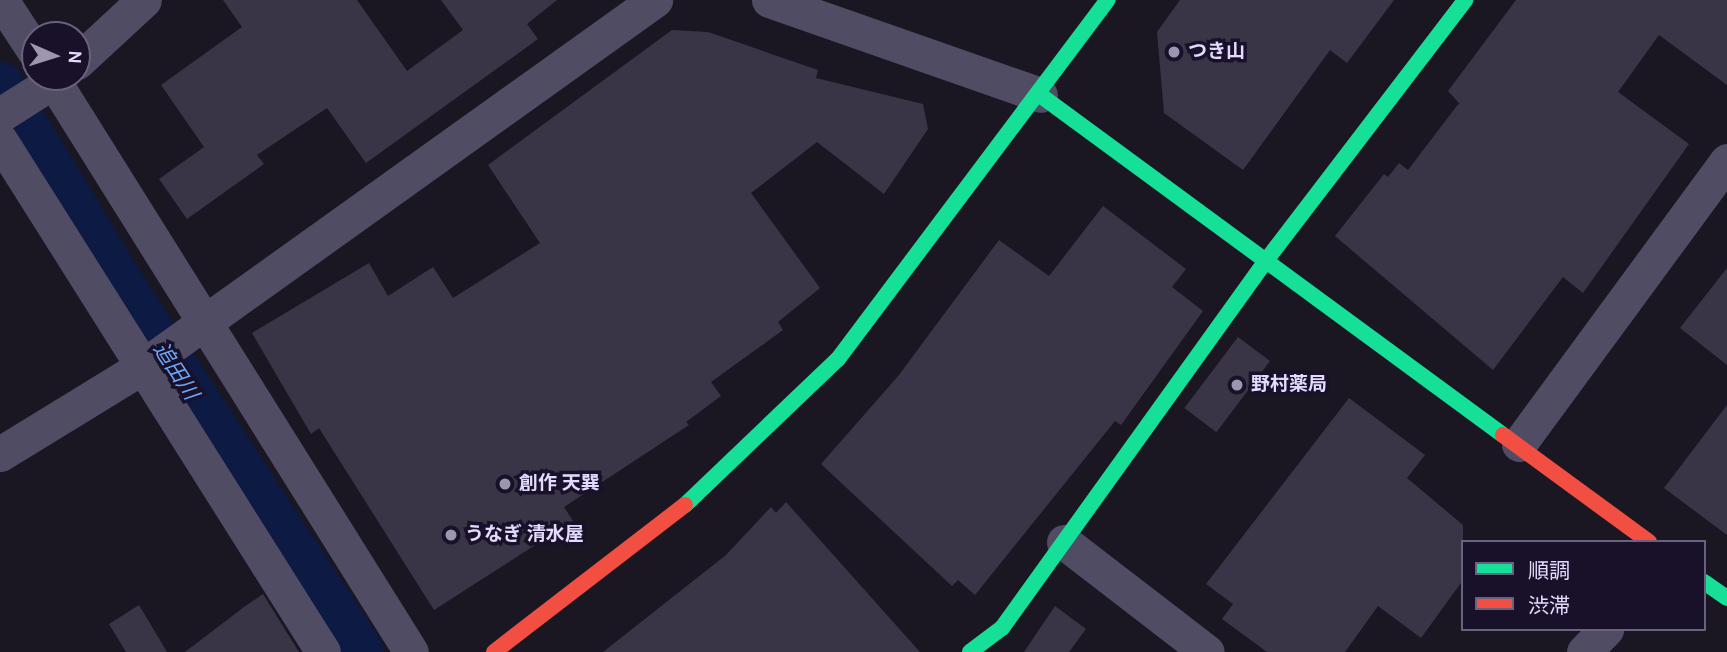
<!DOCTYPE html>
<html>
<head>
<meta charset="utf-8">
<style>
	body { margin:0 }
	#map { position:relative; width:1727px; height:652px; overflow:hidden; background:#1a1723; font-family:Karla,"Noto Sans JP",sans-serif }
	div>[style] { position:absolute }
	.canal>* { height:47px; margin:-23.5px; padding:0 23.5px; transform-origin:23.5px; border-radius:23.5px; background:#0d1b44 }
	.building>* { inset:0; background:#3a3546; transform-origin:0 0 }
	.street>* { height:35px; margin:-17.5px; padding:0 17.5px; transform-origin:17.5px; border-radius:17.5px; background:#504c64 }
	.fast>* { height:16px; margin:-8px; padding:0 8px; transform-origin:8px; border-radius:8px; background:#16e098 }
	.jam>* { height:16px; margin:-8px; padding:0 8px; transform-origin:8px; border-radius:8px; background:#f24e42 }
	.dots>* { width:19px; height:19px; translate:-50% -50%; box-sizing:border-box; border:4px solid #181129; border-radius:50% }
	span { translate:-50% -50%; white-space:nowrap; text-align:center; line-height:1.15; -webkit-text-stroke:7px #181129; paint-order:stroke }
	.poi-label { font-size:19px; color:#e3dafe; font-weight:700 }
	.left { translate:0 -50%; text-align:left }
	.water-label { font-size:21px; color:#6ba7fb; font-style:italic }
	.legend { position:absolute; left:1461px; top:540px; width:245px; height:91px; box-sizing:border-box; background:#181129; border:2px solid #69617e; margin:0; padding:9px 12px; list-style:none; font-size:21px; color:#e3dafe }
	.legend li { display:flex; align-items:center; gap:14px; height:35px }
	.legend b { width:35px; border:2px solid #69617e }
	.north { position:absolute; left:21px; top:21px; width:70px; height:70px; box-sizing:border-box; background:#181129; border:2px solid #69617e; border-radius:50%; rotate:93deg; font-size:19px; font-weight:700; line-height:28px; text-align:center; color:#e3dafe }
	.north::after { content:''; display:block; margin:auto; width:24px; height:32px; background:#9d96b1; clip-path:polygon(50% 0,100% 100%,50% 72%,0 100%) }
</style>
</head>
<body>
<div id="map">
	<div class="canal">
		<div style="left:0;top:85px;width:243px;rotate:58.8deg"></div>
		<div style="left:126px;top:293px;width:429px;rotate:56.9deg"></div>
	</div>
	<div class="building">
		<div style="clip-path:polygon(223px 0,357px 0,407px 71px,463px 30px,441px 0,557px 0,527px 24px,538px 39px,366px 163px,327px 108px,257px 155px,264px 164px,187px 219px,159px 179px,204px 147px,161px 85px,242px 27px)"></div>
		<div style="clip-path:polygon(1180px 0,1394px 0,1347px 63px,1330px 50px,1243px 170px,1164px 113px,1157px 32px)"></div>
		<div style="clip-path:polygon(1516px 0,1727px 0,1727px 85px,1659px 35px,1618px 92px,1689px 144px,1583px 293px,1563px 277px,1493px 370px,1335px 236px,1384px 174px,1388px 177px,1399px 163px,1408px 170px,1459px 103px,1448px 91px)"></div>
		<div style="clip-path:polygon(672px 30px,708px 32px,818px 70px,816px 78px,923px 104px,928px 129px,884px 194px,817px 142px,751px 193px,820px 288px,778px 322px,783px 330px,711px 382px,721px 396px,686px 422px,689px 425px,564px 507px,573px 521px,434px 610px,319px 428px,311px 434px,252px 333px,369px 263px,388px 296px,433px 267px,453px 298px,540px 243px,488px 165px)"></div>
		<div style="clip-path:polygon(1103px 206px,1186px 269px,1172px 287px,1203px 311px,1121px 425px,1115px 421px,975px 595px,958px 580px,952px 586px,821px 464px,899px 375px,999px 240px,1049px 276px)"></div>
		<div style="clip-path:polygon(1727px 268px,1727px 365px,1680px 328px)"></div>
		<div style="left:1238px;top:337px;width:40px;height:89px;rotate:37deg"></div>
		<div style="clip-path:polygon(1349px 398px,1425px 455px,1407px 478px,1463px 525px,1463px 580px,1421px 638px,1378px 606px,1345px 652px,1267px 652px,1222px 619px,1233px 604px,1206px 584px)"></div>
		<div style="clip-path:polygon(1727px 405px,1727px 535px,1664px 488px)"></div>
		<div style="clip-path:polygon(786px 502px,920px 652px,603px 652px,726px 555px,771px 507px,776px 513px)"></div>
		<div style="clip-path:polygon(263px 594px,299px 652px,185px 652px,244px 607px)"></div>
		<div style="clip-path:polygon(139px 605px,167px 652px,126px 652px,109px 624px)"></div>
		<div style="clip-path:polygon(1055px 606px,1086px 629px,1069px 652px,1024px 652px)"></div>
	</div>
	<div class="street">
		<div style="left:1px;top:0;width:62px;rotate:56.8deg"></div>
		<div style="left:769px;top:0;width:287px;rotate:19.3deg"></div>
		<div style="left:77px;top:62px;width:91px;rotate:-42.8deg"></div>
		<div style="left:51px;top:77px;width:678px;rotate:57.95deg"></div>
		<div style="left:0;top:115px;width:71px;rotate:-32.3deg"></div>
		<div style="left:0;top:140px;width:605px;rotate:57.75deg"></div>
		<div style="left:1519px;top:444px;width:351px;rotate:-53.7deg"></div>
		<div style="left:0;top:454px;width:167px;rotate:-31.5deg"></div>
		<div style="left:142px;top:367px;width:631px;rotate:-35.58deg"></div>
		<div style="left:1064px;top:542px;width:180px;rotate:37.6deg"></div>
		<div style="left:1584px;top:652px;width:32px;rotate:-46deg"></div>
	</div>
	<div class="fast">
		<div style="left:1040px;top:95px;width:574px;rotate:36.29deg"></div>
		<div style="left:685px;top:505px;width:211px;rotate:-43.7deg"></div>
		<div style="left:838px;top:359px;width:449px;rotate:-53.1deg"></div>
		<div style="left:1704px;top:582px;width:28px;rotate:35deg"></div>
		<div style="left:970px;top:652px;width:40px;rotate:-37deg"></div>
		<div style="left:1002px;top:628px;width:456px;rotate:-54.3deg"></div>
		<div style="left:1268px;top:258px;width:325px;rotate:-52.6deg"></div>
	</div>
	<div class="jam">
		<div style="left:1503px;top:435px;width:181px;rotate:36.2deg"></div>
		<div style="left:494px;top:652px;width:241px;rotate:-37.6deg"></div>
	</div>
	<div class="dots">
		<div style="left:1174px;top:52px;background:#9d96b1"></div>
		<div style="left:1237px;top:385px;background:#9d96b1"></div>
		<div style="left:505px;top:484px;background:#9d96b1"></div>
		<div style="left:451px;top:535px;background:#9d96b1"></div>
	</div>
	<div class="poi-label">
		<span class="left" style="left:1188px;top:52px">つき山</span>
		<span class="left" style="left:1251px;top:385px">野村薬局</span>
		<span class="left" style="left:519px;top:484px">創作 天巽</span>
		<span class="left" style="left:465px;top:535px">うなぎ 清水屋</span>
	</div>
	<div class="water-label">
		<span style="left:176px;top:371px;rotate:57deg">追田川</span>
	</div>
	<ul class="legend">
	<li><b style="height:9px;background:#16e098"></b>順調</li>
	<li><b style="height:9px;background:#f24e42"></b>渋滞</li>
	</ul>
	<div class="north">N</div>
</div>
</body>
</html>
